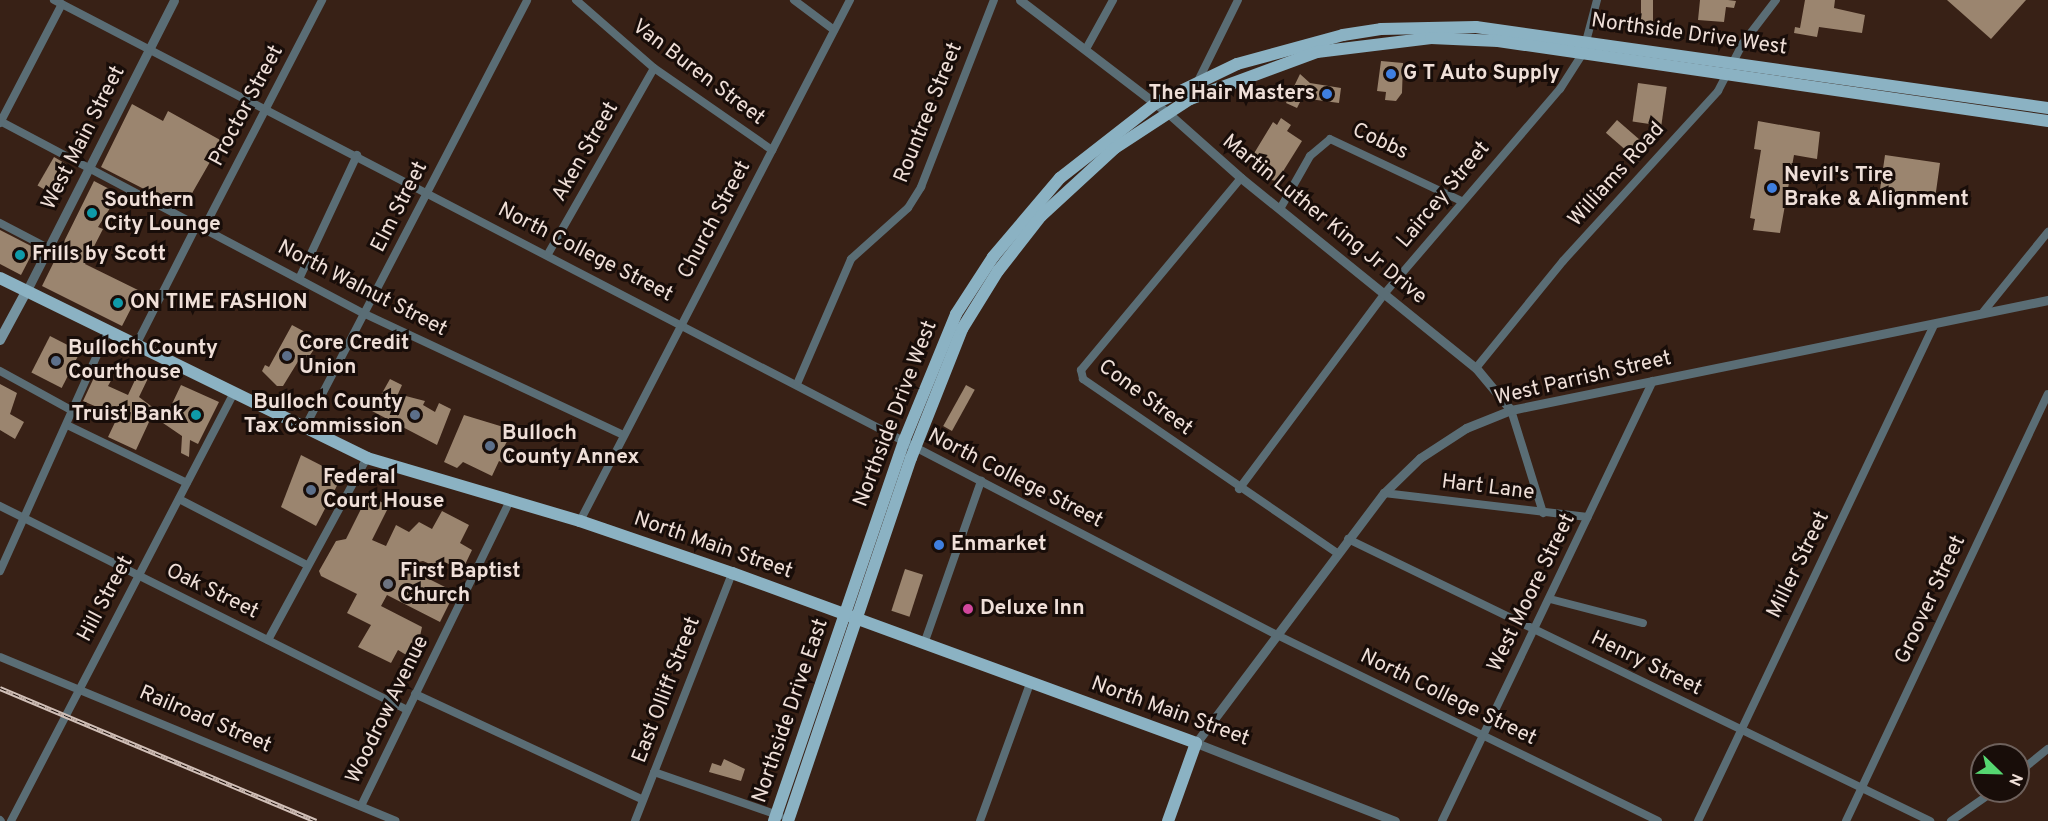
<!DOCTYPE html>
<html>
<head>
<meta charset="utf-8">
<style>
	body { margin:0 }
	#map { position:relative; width:2048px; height:821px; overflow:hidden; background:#382116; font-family:Overpass,sans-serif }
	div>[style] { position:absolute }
	.building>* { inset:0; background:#9b856f; transform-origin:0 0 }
	.minor>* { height:8px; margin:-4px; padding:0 4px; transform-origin:4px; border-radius:4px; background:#5a6d75 }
	.tertiary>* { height:9px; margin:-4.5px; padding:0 4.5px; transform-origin:4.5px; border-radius:4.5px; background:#5a6d75 }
	.secondary>* { height:10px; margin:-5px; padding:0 5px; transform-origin:5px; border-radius:5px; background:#7694a1 }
	.primary>* { height:12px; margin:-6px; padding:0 6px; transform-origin:6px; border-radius:6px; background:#8bb2c3 }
	.rail>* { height:4.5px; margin-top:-2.25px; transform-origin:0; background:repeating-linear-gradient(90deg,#180d09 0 7px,#d1c0b8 0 14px); box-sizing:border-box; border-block:2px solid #d1c0b8 }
	.dots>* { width:16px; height:16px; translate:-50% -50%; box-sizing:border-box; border:3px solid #180d09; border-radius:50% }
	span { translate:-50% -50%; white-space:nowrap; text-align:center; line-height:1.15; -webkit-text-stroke:6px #180d09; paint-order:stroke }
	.street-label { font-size:21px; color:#efdfd8 }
	.poi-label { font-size:21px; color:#efdfd8; font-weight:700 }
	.left { translate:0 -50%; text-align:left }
	.right { translate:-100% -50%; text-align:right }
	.north { position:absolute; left:1970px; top:743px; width:60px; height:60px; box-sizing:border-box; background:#180d09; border:2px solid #6e615c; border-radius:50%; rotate:113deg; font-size:16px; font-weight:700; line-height:24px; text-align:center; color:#efdfd8 }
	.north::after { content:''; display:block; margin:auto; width:21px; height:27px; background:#56d671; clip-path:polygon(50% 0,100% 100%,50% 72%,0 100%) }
</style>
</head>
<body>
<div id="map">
	<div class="building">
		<div style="left:1641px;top:0;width:12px;height:30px"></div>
		<div style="clip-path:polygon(1700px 0,1728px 0,1736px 1px,1734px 8px,1726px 7px,1724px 22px,1698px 20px)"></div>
		<div style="clip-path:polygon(1805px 0,1835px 0,1834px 8px,1865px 15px,1862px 33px,1819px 27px,1817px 37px,1794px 33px,1795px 27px,1800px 28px)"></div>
		<div style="clip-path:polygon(1947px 0,2026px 0,1991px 39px)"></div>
		<div style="clip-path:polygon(1381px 61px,1403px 63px,1402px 93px,1396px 101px,1385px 100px,1386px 92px,1377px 91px)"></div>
		<div style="clip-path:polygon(1300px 74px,1310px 83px,1341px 88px,1339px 103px,1302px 98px,1297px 108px,1286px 103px)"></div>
		<div style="left:1638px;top:83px;width:29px;height:39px;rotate:8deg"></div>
		<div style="clip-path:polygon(132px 104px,163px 121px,168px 111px,222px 141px,183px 209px,101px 167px)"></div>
		<div style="clip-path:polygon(1281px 118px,1291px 125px,1287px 131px,1302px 141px,1277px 181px,1271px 180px,1274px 169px,1253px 155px,1273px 122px,1277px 125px)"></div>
		<div style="left:1617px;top:120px;width:35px;height:17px;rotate:41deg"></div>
		<div style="clip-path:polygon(1758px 121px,1820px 132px,1817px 159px,1794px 155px,1780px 233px,1753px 230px,1755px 219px,1750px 218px,1761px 150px,1754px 149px)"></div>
		<div style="clip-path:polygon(1885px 155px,1940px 163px,1934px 206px,1885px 199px,1884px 205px,1878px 203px)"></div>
		<div style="left:54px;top:157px;width:24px;height:33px;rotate:30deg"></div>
		<div style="clip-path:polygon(94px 181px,119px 194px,98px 227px,103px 229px,85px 264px,140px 291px,122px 326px,42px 286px)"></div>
		<div style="clip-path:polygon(0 230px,35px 248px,21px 275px,0 264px)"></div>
		<div style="clip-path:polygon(292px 325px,318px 339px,317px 345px,308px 358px,302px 355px,283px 386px,277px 386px,262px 371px,265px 365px,269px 367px)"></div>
		<div style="left:50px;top:336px;width:34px;height:41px;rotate:27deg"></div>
		<div style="clip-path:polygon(142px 365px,152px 370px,139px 397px,155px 409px,136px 450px,108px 437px,118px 416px,83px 401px,98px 369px,113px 377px,108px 386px,128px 395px)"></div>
		<div style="clip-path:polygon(390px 379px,402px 385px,398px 394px,425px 401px,423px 405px,435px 412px,439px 403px,451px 409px,437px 445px,372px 411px)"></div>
		<div style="clip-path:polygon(0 384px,17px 393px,10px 414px,24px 422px,15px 439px,0 430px)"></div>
		<div style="clip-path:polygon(181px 385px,219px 402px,198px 444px,190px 440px,189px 457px,181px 453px,182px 436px,163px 423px)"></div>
		<div style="left:966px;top:385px;width:10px;height:47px;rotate:29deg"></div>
		<div style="clip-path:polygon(464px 415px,513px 430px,503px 449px,513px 454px,507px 465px,499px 461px,492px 476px,463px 462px,457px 468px,444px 462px)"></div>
		<div style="clip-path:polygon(301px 455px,342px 476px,316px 526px,281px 507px)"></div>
		<div style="clip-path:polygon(368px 495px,389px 506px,372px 540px,386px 546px,396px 525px,409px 532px,419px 522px,432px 529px,442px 511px,469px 525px,460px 543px,472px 550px,462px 571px,441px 560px,437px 567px,423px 561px,401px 565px,455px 592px,440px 622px,387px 595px,381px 606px,422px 627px,417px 650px,408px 656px,398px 650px,391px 663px,358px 647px,371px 625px,347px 613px,357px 594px,321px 576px,319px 571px,336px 541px,346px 539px)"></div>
		<div style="left:905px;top:569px;width:19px;height:44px;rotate:18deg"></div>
		<div style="clip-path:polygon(724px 759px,745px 769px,741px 781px,709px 772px,712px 763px,721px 766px)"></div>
	</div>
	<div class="minor">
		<div style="left:54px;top:0;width:1376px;rotate:27.44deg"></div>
		<div style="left:1275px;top:634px;width:426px;rotate:26deg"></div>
		<div style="left:576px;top:0;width:103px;rotate:41.1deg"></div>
		<div style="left:654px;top:68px;width:144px;rotate:34.8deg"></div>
		<div style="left:794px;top:0;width:50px;rotate:36.9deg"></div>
		<div style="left:1086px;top:49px;width:56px;rotate:-61.1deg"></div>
		<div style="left:1198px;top:81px;width:90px;rotate:-63.7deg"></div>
		<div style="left:0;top:121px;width:413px;rotate:27.9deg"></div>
		<div style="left:365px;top:314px;width:285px;rotate:25.1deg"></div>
		<div style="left:0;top:123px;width:134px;rotate:-62.5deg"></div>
		<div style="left:1241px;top:178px;width:250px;rotate:129.8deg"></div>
		<div style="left:1081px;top:370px;width:9px;rotate:77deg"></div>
		<div style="left:1083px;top:379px;width:308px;rotate:34.4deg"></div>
		<div style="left:1280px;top:209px;width:61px;rotate:-60.5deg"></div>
		<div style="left:1310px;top:156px;width:26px;rotate:-40deg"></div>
		<div style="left:1330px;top:139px;width:145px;rotate:25.3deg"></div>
		<div style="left:0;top:223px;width:54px;rotate:27.5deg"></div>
		<div style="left:204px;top:228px;width:257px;rotate:-62.6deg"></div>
		<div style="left:548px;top:254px;width:214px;rotate:-60.3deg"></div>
		<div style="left:299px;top:279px;width:137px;rotate:-64.9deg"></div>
		<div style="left:1984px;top:311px;width:102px;rotate:-51deg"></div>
		<div style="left:136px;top:345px;width:135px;rotate:-63.1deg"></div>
		<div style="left:1476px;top:368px;width:138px;rotate:-50.9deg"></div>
		<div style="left:1563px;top:261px;width:230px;rotate:-47.6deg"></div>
		<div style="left:1718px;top:91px;width:54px;rotate:-62.5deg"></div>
		<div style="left:1743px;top:43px;width:54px;rotate:-52.5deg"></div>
		<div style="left:0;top:371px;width:81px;rotate:28.8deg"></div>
		<div style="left:797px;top:384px;width:136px;rotate:-66.6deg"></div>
		<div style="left:851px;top:259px;width:76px;rotate:-41.8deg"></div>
		<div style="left:908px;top:208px;width:25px;rotate:-58deg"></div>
		<div style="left:921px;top:187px;width:201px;rotate:-68.7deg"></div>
		<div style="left:1511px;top:410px;width:108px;rotate:72.7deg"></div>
		<div style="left:67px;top:425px;width:133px;rotate:25.8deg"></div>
		<div style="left:304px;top:429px;width:483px;rotate:-62.5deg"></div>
		<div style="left:1239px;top:489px;width:244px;rotate:-53.3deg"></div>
		<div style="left:1385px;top:293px;width:269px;rotate:-49.4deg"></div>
		<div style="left:1560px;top:89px;width:43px;rotate:-57.4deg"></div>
		<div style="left:1583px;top:53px;width:55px;rotate:-75.2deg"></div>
		<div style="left:1384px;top:493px;width:205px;rotate:6.7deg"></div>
		<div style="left:179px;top:499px;width:144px;rotate:27.3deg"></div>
		<div style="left:0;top:506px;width:455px;rotate:26.6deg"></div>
		<div style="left:580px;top:521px;width:587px;rotate:-62.61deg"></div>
		<div style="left:1348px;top:539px;width:647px;rotate:25.85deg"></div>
		<div style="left:0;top:571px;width:263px;rotate:-65.8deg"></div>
		<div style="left:1550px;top:599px;width:96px;rotate:14.5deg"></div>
		<div style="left:268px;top:640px;width:207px;rotate:-61.5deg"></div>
		<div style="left:925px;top:641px;width:170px;rotate:-70.7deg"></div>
		<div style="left:0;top:657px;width:428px;rotate:22.5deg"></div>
		<div style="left:415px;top:694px;width:251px;rotate:24.9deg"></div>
		<div style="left:654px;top:772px;width:133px;rotate:19.2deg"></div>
		<div style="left:2018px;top:773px;width:38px;rotate:-39deg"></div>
		<div style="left:361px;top:806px;width:340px;rotate:-64deg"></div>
		<div style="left:0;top:820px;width:1px;rotate:45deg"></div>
		<div style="left:11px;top:821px;width:481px;rotate:-62.5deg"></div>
		<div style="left:635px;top:821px;width:266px;rotate:-68.6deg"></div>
		<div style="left:980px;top:821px;width:149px;rotate:-70deg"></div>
		<div style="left:1442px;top:821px;width:488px;rotate:-64.4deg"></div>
		<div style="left:1698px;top:821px;width:549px;rotate:-64.55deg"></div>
		<div style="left:1846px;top:821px;width:472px;rotate:-64.7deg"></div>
		<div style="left:1951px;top:821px;width:52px;rotate:-34.9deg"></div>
	</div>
	<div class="tertiary">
		<div style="left:1020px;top:0;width:186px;rotate:37.4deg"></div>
		<div style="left:1168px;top:113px;width:98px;rotate:41.7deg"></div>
		<div style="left:1241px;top:178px;width:302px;rotate:39deg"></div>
		<div style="left:1476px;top:368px;width:55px;rotate:50.2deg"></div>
		<div style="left:26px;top:292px;width:327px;rotate:-63.1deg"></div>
		<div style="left:1395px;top:821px;width:214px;rotate:-158.6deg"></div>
		<div style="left:1196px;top:743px;width:313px;rotate:-53.1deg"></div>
		<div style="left:1384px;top:493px;width:50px;rotate:-44.2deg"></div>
		<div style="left:1420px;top:458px;width:55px;rotate:-33.1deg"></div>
		<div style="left:1466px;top:428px;width:48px;rotate:-21.8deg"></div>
		<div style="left:1511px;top:410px;width:548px;rotate:-11.58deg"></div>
	</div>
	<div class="secondary">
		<div style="left:0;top:340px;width:55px;rotate:-61.6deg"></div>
	</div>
	<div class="primary">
		<div style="left:0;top:278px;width:409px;rotate:26.1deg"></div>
		<div style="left:367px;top:458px;width:222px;rotate:16.5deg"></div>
		<div style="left:580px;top:521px;width:161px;rotate:18.9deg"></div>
		<div style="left:732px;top:573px;width:494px;rotate:20.1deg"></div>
		<div style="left:1196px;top:743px;width:83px;rotate:109.7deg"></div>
		<div style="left:774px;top:821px;width:402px;rotate:-71.1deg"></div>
		<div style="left:904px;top:441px;width:137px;rotate:-67.7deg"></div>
		<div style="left:956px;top:314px;width:68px;rotate:-57deg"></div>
		<div style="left:993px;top:257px;width:104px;rotate:-49.7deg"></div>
		<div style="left:1060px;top:178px;width:122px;rotate:-38deg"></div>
		<div style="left:1156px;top:103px;width:90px;rotate:-25.7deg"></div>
		<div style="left:1237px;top:64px;width:110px;rotate:-15.3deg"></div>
		<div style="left:1343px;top:35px;width:38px;rotate:-9deg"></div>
		<div style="left:1381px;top:29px;width:95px;rotate:-1.2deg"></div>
		<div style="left:1476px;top:27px;width:578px;rotate:8.06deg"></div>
		<div style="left:788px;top:821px;width:383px;rotate:-71.3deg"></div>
		<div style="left:911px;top:458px;width:139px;rotate:-68.4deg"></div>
		<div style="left:962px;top:329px;width:68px;rotate:-58.2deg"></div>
		<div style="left:998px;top:271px;width:70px;rotate:-52deg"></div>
		<div style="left:1041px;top:216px;width:100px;rotate:-42.6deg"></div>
		<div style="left:1115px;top:148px;width:90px;rotate:-33.2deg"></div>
		<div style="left:1190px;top:99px;width:135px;rotate:-20.3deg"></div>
		<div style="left:1317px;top:52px;width:115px;rotate:-7deg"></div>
		<div style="left:1431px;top:38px;width:67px;rotate:2.6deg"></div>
		<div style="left:1498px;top:41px;width:556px;rotate:8.28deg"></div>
	</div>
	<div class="rail">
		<div style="left:0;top:688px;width:343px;rotate:22.8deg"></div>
	</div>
	<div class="dots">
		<div style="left:1391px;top:74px;background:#3f7fe0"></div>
		<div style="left:1327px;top:94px;background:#3f7fe0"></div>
		<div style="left:1772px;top:188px;background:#3f7fe0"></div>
		<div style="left:92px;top:213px;background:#0f9aa8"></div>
		<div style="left:20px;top:255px;background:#0f9aa8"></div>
		<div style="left:118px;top:303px;background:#0f9aa8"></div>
		<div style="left:287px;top:356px;background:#5c6f8a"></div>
		<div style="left:56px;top:361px;background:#5c6f8a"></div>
		<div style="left:196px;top:415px;background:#0f9aa8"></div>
		<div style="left:415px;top:415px;background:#5c6f8a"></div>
		<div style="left:490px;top:446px;background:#5c6f8a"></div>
		<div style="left:311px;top:490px;background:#5c6f8a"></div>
		<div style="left:939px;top:545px;background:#3f7fe0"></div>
		<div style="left:388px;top:584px;background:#6b7280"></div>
		<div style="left:968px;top:609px;background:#d1479c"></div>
	</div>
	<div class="street-label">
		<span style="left:1689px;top:35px;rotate:8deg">Northside Drive West</span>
		<span style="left:698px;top:73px;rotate:37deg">Van Buren Street</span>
		<span style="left:247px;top:106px;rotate:-62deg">Proctor Street</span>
		<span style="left:929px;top:113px;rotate:-68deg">Rountree Street</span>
		<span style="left:84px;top:138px;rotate:-63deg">West Main Street</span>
		<span style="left:1380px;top:142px;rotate:25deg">Cobbs</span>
		<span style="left:586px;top:152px;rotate:-60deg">Aken Street</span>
		<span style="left:1617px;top:175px;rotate:-48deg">Williams Road</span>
		<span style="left:1444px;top:195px;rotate:-50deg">Laircey Street</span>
		<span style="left:400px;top:207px;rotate:-63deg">Elm Street</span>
		<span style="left:715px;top:220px;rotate:-62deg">Church Street</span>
		<span style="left:1324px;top:220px;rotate:39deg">Martin Luther King Jr Drive</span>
		<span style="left:585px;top:253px;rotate:27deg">North College Street</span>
		<span style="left:362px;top:289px;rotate:27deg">North Walnut Street</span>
		<span style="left:1583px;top:379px;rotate:-13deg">West Parrish Street</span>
		<span style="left:1145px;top:398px;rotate:37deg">Cone Street</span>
		<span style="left:896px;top:414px;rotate:-69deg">Northside Drive West</span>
		<span style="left:1015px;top:479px;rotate:27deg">North College Street</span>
		<span style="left:1488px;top:488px;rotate:7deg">Hart Lane</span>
		<span style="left:713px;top:546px;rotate:19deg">North Main Street</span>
		<span style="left:1799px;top:565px;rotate:-64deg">Miller Street</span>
		<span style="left:212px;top:592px;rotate:26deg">Oak Street</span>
		<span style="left:1532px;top:593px;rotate:-64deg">West Moore Street</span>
		<span style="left:106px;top:599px;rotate:-62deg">Hill Street</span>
		<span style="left:1931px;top:600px;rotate:-65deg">Groover Street</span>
		<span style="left:1646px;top:664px;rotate:26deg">Henry Street</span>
		<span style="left:667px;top:690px;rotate:-69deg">East Olliff Street</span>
		<span style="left:1448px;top:698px;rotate:26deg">North College Street</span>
		<span style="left:388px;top:710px;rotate:-64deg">Woodrow Avenue</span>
		<span style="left:791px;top:711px;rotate:-71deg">Northside Drive East</span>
		<span style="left:1170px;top:712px;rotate:20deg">North Main Street</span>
		<span style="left:205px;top:720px;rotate:23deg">Railroad Street</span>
	</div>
	<div class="poi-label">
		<span class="left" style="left:1403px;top:74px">G T Auto Supply</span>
		<span class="right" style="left:1315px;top:94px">The Hair Masters</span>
		<span class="left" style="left:1784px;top:188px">Nevil's Tire<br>Brake &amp; Alignment</span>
		<span class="left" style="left:104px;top:213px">Southern<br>City Lounge</span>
		<span class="left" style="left:32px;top:255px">Frills by Scott</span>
		<span class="left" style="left:130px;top:303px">ON TIME FASHION</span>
		<span class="left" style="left:299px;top:356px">Core Credit<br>Union</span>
		<span class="left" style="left:68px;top:361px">Bulloch County<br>Courthouse</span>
		<span class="right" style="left:403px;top:415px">Bulloch County<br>Tax Commission</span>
		<span class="right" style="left:184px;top:415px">Truist Bank</span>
		<span class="left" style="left:502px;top:446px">Bulloch<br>County Annex</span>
		<span class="left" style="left:323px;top:490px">Federal<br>Court House</span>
		<span class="left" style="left:951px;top:545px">Enmarket</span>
		<span class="left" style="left:400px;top:584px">First Baptist<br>Church</span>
		<span class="left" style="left:980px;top:609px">Deluxe Inn</span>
	</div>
	<div class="north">N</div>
</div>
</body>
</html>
